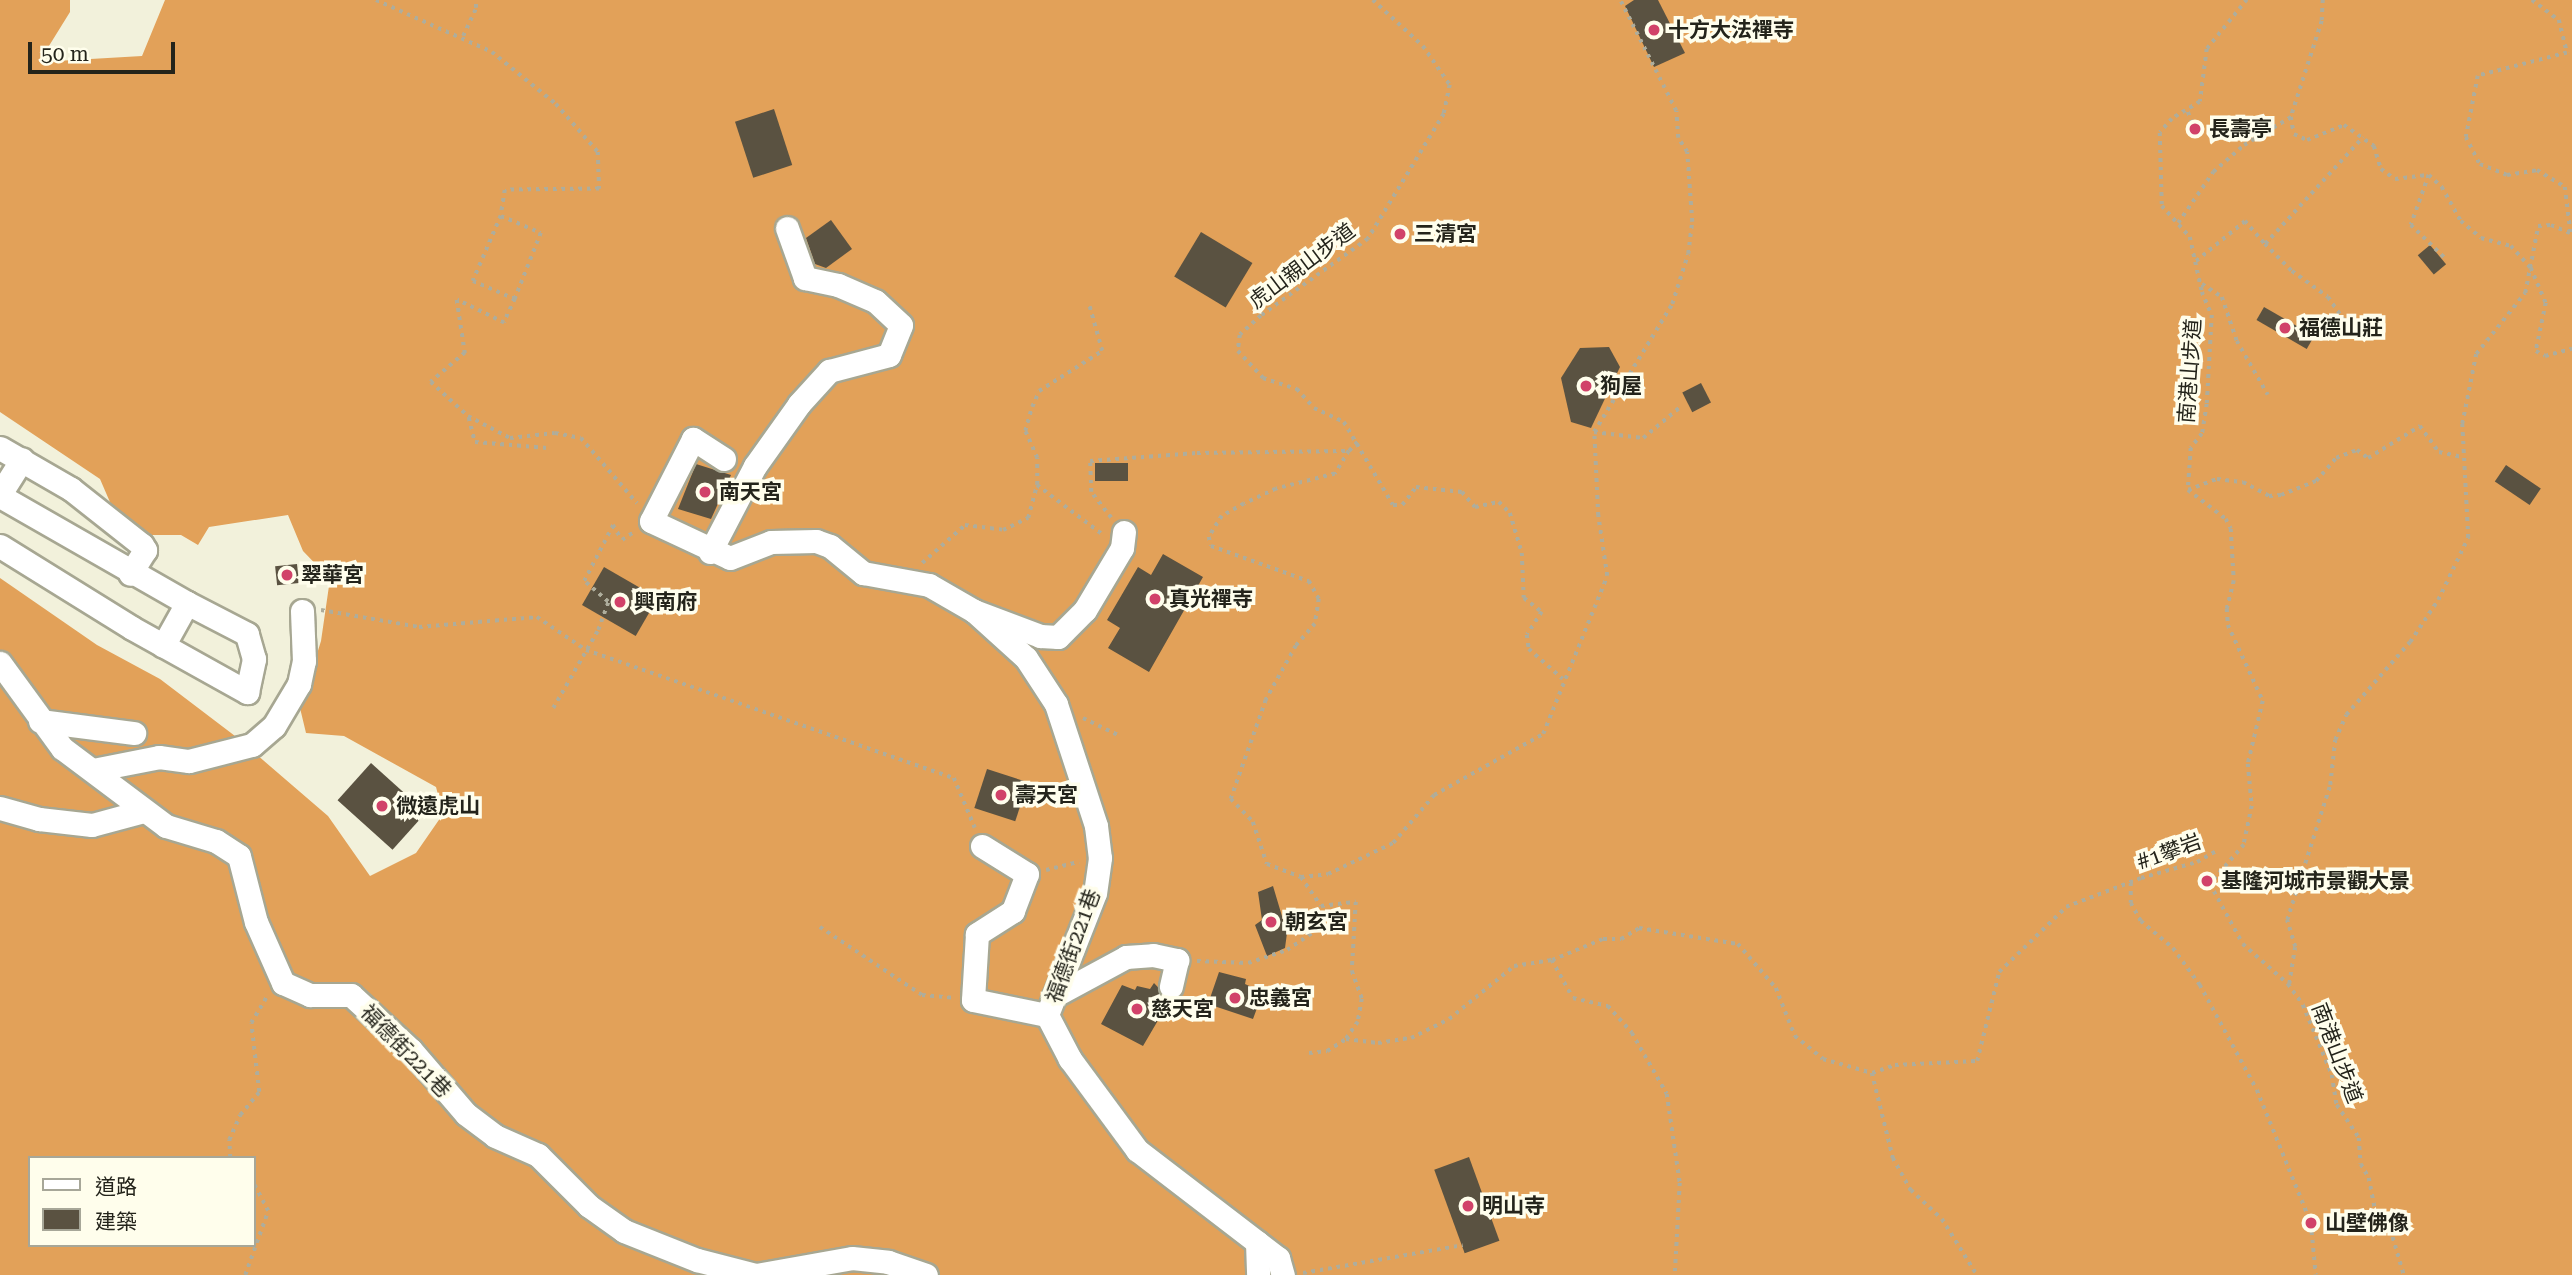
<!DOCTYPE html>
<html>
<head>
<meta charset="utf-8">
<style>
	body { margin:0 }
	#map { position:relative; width:2572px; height:1275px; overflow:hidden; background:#f2f1db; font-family:"Roboto Serif","Noto Sans TC",serif }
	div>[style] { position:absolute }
	.forest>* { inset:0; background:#e2a159 }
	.building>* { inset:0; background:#5a5241; transform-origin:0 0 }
	.path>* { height:3.5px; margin-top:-1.75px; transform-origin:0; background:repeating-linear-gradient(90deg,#aead9c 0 3.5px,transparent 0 8.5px) }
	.roads { filter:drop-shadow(2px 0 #a7a792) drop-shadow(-2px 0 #a7a792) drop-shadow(0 2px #a7a792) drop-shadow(0 -2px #a7a792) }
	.minor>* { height:23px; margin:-11.5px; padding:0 11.5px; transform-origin:11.5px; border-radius:11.5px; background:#fff }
	.dots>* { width:19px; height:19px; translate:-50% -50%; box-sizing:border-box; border:4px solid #fffeec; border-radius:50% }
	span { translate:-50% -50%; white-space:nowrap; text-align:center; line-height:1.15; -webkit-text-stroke:7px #fffeec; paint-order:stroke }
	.poi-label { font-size:21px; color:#24241b; font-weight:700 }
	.left { translate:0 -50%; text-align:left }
	.street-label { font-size:21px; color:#24241b }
	.legend { position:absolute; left:28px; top:1156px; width:228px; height:91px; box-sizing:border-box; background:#fffeec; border:2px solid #a7a798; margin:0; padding:9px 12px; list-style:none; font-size:21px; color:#24241b }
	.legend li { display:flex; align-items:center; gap:14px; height:35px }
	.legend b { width:35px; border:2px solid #a7a798 }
	.scale { position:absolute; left:28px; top:42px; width:147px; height:32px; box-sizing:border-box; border:4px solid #24241b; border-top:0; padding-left:9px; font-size:21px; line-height:24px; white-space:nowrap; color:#24241b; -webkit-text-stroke:5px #fffeec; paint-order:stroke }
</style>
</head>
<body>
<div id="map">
	<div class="forest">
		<div style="clip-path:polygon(evenodd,0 0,70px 0,70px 12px,39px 62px,142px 56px,165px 0,2572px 0,2572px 1275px,0 1275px,0 578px,97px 645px,160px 679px,235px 736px,328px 816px,370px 876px,416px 853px,443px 814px,436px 787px,344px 736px,306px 733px,300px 708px,321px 641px,330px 579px,303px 551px,288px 515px,209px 527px,198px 545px,181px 535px,136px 535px,119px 523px,100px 479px,0 412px,0 0,30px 1158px,254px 1158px,254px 1245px,30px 1245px,30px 1158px)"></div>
	</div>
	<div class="building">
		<div style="clip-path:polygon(1634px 0,1658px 0,1685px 53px,1654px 67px,1625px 6px)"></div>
		<div style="left:774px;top:109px;width:59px;height:41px;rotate:72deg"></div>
		<div style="clip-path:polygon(831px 220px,852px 249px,826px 268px,815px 264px,806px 238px)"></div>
		<div style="left:1201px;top:232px;width:60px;height:52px;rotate:31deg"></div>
		<div style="left:2430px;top:245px;width:25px;height:16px;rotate:50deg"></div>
		<div style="left:2264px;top:307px;width:58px;height:15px;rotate:30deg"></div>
		<div style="clip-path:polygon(1609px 347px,1620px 367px,1591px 428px,1571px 422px,1561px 378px,1580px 348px)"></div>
		<div style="left:1701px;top:383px;width:22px;height:21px;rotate:63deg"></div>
		<div style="left:1095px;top:463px;width:33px;height:18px"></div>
		<div style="clip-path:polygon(696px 464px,731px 475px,711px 519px,678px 509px)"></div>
		<div style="left:2506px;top:465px;width:42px;height:20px;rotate:34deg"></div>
		<div style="clip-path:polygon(1163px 554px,1203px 577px,1149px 672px,1108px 648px,1120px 628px,1107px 620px,1138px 567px,1151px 575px)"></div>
		<div style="left:297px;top:564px;width:19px;height:22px;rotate:84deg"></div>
		<div style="left:604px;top:567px;width:62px;height:44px;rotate:30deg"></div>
		<div style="left:371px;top:763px;width:74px;height:50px;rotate:42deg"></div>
		<div style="left:987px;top:769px;width:43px;height:41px;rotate:18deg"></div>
		<div style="clip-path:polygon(1273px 886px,1287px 933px,1285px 948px,1267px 956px,1255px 925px,1262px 920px,1258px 892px)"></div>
		<div style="clip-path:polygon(1219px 972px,1246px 979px,1245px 984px,1263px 992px,1253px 1019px,1208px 1004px)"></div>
		<div style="clip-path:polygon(1154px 983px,1170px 1000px,1143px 1046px,1101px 1024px,1122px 985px,1135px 990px,1137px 986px,1150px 989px)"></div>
		<div style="left:1469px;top:1157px;width:89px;height:37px;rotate:70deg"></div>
	</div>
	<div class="path">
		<div style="left:376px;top:0;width:127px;rotate:24.1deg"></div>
		<div style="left:492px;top:52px;width:82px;rotate:39.1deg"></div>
		<div style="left:556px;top:104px;width:64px;rotate:48.8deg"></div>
		<div style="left:598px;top:152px;width:37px;rotate:88deg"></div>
		<div style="left:599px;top:189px;width:94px;rotate:179.4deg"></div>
		<div style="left:505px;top:190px;width:26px;rotate:99deg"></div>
		<div style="left:501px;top:216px;width:71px;rotate:113.3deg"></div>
		<div style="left:473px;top:281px;width:46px;rotate:23.2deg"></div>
		<div style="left:1373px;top:0;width:68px;rotate:42.6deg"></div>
		<div style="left:1423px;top:46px;width:47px;rotate:55.3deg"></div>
		<div style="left:1450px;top:85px;width:30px;rotate:102deg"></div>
		<div style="left:1444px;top:114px;width:146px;rotate:121.3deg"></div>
		<div style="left:1368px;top:239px;width:132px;rotate:144.3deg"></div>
		<div style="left:1261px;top:316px;width:28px;rotate:138deg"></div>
		<div style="left:1240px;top:335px;width:16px;rotate:97deg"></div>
		<div style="left:1238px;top:351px;width:37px;rotate:47deg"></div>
		<div style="left:1263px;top:378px;width:36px;rotate:18deg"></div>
		<div style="left:1297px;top:389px;width:25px;rotate:48deg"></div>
		<div style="left:1314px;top:408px;width:33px;rotate:25deg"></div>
		<div style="left:1344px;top:422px;width:96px;rotate:59.4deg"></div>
		<div style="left:1393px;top:505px;width:9px"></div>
		<div style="left:1402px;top:505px;width:23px;rotate:-52deg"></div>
		<div style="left:1416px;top:487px;width:46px;rotate:6.2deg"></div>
		<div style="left:1462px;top:492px;width:20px;rotate:49deg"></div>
		<div style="left:1475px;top:507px;width:25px;rotate:-12deg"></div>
		<div style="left:1499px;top:502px;width:16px;rotate:45deg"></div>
		<div style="left:1510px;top:513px;width:42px;rotate:73.3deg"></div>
		<div style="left:1522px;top:553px;width:45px;rotate:87.5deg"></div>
		<div style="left:1524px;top:598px;width:23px;rotate:38deg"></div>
		<div style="left:1542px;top:612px;width:27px;rotate:123deg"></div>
		<div style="left:1527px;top:635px;width:14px;rotate:82deg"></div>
		<div style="left:1529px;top:649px;width:45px;rotate:41.4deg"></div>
		<div style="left:2247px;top:0;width:63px;rotate:129.2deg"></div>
		<div style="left:2207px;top:49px;width:53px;rotate:97.5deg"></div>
		<div style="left:2200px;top:102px;width:33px;rotate:149deg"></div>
		<div style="left:2172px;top:119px;width:18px;rotate:131deg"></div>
		<div style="left:2160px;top:133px;width:73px;rotate:88.4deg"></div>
		<div style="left:2162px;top:206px;width:42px;rotate:47.9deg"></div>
		<div style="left:2190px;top:237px;width:56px;rotate:77.7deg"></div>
		<div style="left:2202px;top:292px;width:25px;rotate:67deg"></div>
		<div style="left:2212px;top:315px;width:89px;rotate:93.2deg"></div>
		<div style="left:2207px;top:404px;width:30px;rotate:99deg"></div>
		<div style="left:2202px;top:434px;width:18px;rotate:128deg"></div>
		<div style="left:2191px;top:448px;width:42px;rotate:94.1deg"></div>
		<div style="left:2188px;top:490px;width:48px;rotate:37.3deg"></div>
		<div style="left:2226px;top:519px;width:11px;rotate:63deg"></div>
		<div style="left:2231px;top:529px;width:52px;rotate:86.7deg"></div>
		<div style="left:2234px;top:581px;width:29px;rotate:104deg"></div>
		<div style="left:2227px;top:609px;width:16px;rotate:86deg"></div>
		<div style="left:2228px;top:625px;width:84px;rotate:65.3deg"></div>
		<div style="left:2263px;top:701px;width:65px;rotate:103.4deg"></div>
		<div style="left:2248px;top:764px;width:42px;rotate:84.6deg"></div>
		<div style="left:2252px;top:806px;width:40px;rotate:102deg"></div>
		<div style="left:2244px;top:845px;width:52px;rotate:131.1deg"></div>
		<div style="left:2210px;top:884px;width:68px;rotate:61.2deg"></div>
		<div style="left:2243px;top:944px;width:60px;rotate:41.6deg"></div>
		<div style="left:2288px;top:984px;width:26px;rotate:54deg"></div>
		<div style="left:2303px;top:1005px;width:76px;rotate:67.5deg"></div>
		<div style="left:2332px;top:1075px;width:30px;rotate:81deg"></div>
		<div style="left:2337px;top:1105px;width:40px;rotate:56deg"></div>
		<div style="left:2359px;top:1138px;width:26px;rotate:86deg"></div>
		<div style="left:2361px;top:1164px;width:16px;rotate:60deg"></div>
		<div style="left:2369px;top:1178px;width:33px;rotate:79deg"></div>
		<div style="left:2375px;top:1210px;width:17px;rotate:40deg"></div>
		<div style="left:2388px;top:1221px;width:56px;rotate:73.5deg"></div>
		<div style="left:2323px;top:0;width:21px;rotate:93deg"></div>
		<div style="left:2322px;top:21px;width:101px;rotate:107.9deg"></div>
		<div style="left:2291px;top:117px;width:17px;rotate:80deg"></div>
		<div style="left:2294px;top:134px;width:14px;rotate:25deg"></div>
		<div style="left:2307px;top:140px;width:40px;rotate:-22deg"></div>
		<div style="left:2344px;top:125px;width:37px;rotate:35deg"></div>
		<div style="left:2374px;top:146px;width:24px;rotate:73deg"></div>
		<div style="left:2381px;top:169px;width:17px;rotate:36deg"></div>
		<div style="left:2395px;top:179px;width:34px;rotate:-7deg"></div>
		<div style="left:2429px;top:175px;width:18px;rotate:43deg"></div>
		<div style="left:2442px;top:187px;width:39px;rotate:61deg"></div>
		<div style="left:2461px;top:221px;width:26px;rotate:40deg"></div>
		<div style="left:2481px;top:238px;width:31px;rotate:15deg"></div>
		<div style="left:2511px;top:246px;width:30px;rotate:48deg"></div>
		<div style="left:2531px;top:268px;width:38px;rotate:67deg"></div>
		<div style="left:2546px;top:303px;width:49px;rotate:101.8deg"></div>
		<div style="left:2536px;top:351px;width:10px;rotate:29deg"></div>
		<div style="left:2545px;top:356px;width:28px;rotate:-15deg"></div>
		<div style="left:2532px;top:0;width:34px;rotate:37deg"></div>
		<div style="left:2559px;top:20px;width:34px;rotate:76deg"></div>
		<div style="left:2567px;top:53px;width:92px;rotate:165.5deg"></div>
		<div style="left:2478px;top:76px;width:62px;rotate:101.1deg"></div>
		<div style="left:2466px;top:137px;width:30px;rotate:63deg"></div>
		<div style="left:2480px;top:164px;width:29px;rotate:22deg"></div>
		<div style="left:2507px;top:175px;width:30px;rotate:-9deg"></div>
		<div style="left:2537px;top:170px;width:33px;rotate:31deg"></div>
		<div style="left:2565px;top:187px;width:48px;rotate:82.9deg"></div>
		<div style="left:463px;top:36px;width:31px;rotate:-65deg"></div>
		<div style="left:476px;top:8px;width:8px;rotate:-97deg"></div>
		<div style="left:2188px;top:112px;width:11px;rotate:68deg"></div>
		<div style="left:2429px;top:175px;width:53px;rotate:109.8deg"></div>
		<div style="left:2411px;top:225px;width:50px;rotate:44.2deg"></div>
		<div style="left:501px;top:216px;width:43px;rotate:23deg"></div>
		<div style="left:541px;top:233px;width:71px;rotate:111.5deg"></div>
		<div style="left:515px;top:299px;width:26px;rotate:115deg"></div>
		<div style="left:504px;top:323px;width:52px;rotate:-153.9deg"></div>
		<div style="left:457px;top:300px;width:54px;rotate:81.4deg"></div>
		<div style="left:465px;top:353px;width:45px;rotate:139.5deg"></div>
		<div style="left:431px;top:382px;width:50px;rotate:42.6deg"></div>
		<div style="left:468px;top:416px;width:47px;rotate:27.6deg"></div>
		<div style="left:510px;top:438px;width:45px;rotate:-6.3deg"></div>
		<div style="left:555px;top:433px;width:26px;rotate:11deg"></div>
		<div style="left:581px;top:438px;width:86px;rotate:49.3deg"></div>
		<div style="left:2178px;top:223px;width:62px;rotate:-55.5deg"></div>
		<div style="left:2213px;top:172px;width:41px;rotate:-41.1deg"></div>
		<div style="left:2244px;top:145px;width:55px;rotate:-30.8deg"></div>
		<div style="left:2265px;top:244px;width:38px;rotate:45deg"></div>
		<div style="left:2292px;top:271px;width:44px;rotate:35.8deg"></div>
		<div style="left:2328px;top:297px;width:35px;rotate:55deg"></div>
		<div style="left:2196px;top:261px;width:63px;rotate:-39.2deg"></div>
		<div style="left:2245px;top:221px;width:30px;rotate:49deg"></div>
		<div style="left:2265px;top:244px;width:145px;rotate:-47.5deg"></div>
		<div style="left:2202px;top:284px;width:24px;rotate:33deg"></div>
		<div style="left:2222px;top:297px;width:46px;rotate:71.2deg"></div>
		<div style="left:2237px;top:341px;width:62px;rotate:60.1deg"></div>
		<div style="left:469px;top:418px;width:25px;rotate:76deg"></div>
		<div style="left:475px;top:442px;width:73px;rotate:4.7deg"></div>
		<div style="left:1594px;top:432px;width:49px;rotate:7deg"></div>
		<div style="left:1643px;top:438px;width:47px;rotate:-39.8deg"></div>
		<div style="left:1349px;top:451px;width:27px;rotate:121deg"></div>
		<div style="left:1335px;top:474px;width:61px;rotate:165.7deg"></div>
		<div style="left:1276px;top:489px;width:35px;rotate:155deg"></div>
		<div style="left:1244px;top:504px;width:25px;rotate:151deg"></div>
		<div style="left:1222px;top:516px;width:25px;rotate:122deg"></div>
		<div style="left:1209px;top:537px;width:9px;rotate:77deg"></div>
		<div style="left:1211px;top:546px;width:104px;rotate:19.7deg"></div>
		<div style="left:1309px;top:581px;width:21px;rotate:61deg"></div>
		<div style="left:1319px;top:599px;width:25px;rotate:99deg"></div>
		<div style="left:1315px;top:624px;width:29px;rotate:131deg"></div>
		<div style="left:1296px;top:646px;width:62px;rotate:119.1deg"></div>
		<div style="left:1266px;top:700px;width:105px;rotate:109.5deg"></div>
		<div style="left:1231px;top:799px;width:32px;rotate:46deg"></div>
		<div style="left:1253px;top:822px;width:44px;rotate:71.6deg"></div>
		<div style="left:1267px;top:864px;width:36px;rotate:21deg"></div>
		<div style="left:1301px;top:877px;width:27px;rotate:-6deg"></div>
		<div style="left:1328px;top:874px;width:72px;rotate:-25.5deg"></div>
		<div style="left:1393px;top:843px;width:63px;rotate:-49.5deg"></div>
		<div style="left:1434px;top:795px;width:125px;rotate:-29.2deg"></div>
		<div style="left:1543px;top:734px;width:170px;rotate:-67.9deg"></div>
		<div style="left:1607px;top:576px;width:61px;rotate:-98.5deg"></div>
		<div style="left:1598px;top:516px;width:84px;rotate:-92.7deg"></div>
		<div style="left:1594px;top:432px;width:150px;rotate:-58.6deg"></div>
		<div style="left:1672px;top:304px;width:52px;rotate:-72.3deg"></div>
		<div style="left:1688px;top:254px;width:32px;rotate:-83deg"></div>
		<div style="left:1692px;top:222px;width:70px;rotate:-94.1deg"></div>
		<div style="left:1687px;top:152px;width:17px;rotate:-123deg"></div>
		<div style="left:1678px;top:138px;width:27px;rotate:-94deg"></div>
		<div style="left:1676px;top:111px;width:124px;rotate:-116.8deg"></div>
		<div style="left:1037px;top:485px;width:81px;rotate:37deg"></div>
		<div style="left:2188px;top:490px;width:31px;rotate:-21deg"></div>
		<div style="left:2217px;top:479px;width:26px;rotate:7deg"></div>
		<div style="left:2243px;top:482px;width:30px;rotate:28deg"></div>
		<div style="left:2269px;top:496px;width:12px;rotate:-5deg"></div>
		<div style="left:2281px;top:495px;width:38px;rotate:-22deg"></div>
		<div style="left:2316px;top:481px;width:30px;rotate:-49deg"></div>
		<div style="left:2336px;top:458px;width:22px;rotate:-21deg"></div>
		<div style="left:2357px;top:450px;width:14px;rotate:36deg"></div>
		<div style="left:2368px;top:458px;width:61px;rotate:-31.6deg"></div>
		<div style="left:2420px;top:426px;width:32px;rotate:54deg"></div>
		<div style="left:2439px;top:452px;width:25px;rotate:12deg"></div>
		<div style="left:1111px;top:518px;width:33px;rotate:-128deg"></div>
		<div style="left:1091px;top:492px;width:31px;rotate:-92deg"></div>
		<div style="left:1090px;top:461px;width:107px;rotate:-4.3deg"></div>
		<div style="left:1197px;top:453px;width:152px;rotate:-0.8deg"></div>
		<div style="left:1349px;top:451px;width:13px;rotate:-48deg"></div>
		<div style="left:922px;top:563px;width:57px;rotate:-41.5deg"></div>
		<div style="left:965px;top:525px;width:38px;rotate:7deg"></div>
		<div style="left:1003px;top:530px;width:28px;rotate:-26deg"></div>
		<div style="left:1028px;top:518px;width:34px;rotate:-75deg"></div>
		<div style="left:1037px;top:485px;width:27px;rotate:-90deg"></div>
		<div style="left:1037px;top:458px;width:30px;rotate:-114deg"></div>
		<div style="left:1025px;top:431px;width:25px;rotate:-74deg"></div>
		<div style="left:1032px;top:407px;width:17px;rotate:-66deg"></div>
		<div style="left:1039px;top:391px;width:75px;rotate:-32.4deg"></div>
		<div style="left:1102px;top:351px;width:48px;rotate:-105.8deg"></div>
		<div style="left:321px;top:610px;width:99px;rotate:9.8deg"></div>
		<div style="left:419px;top:627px;width:118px;rotate:-4.8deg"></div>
		<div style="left:537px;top:617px;width:59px;rotate:34deg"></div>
		<div style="left:586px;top:650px;width:390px;rotate:19.2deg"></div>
		<div style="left:954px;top:778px;width:54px;rotate:67.2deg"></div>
		<div style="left:553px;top:708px;width:90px;rotate:-60deg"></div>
		<div style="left:598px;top:630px;width:30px;rotate:-70deg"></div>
		<div style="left:608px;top:602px;width:32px;rotate:-139deg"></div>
		<div style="left:584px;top:581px;width:63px;rotate:-62.6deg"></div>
		<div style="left:613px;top:525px;width:17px;rotate:59deg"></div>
		<div style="left:622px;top:540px;width:14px;rotate:-34deg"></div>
		<div style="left:1083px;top:718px;width:41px;rotate:25.9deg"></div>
		<div style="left:1046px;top:870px;width:34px;rotate:-14deg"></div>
		<div style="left:1301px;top:877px;width:35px;rotate:55deg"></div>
		<div style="left:2131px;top:883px;width:20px;rotate:90deg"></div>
		<div style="left:2131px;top:903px;width:21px;rotate:61deg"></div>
		<div style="left:2141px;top:921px;width:42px;rotate:40.2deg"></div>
		<div style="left:2173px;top:948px;width:46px;rotate:53.9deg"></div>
		<div style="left:2200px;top:985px;width:119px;rotate:61.5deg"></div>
		<div style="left:2257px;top:1090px;width:144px;rotate:67.9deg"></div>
		<div style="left:2311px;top:1223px;width:52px;rotate:84.5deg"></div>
		<div style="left:1321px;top:906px;width:35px;rotate:-7deg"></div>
		<div style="left:1356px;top:902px;width:69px;rotate:93.3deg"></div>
		<div style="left:1352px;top:971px;width:30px;rotate:70deg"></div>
		<div style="left:1362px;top:999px;width:23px;rotate:100deg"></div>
		<div style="left:1358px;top:1022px;width:21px;rotate:125deg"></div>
		<div style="left:1346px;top:1039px;width:32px;rotate:7deg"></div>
		<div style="left:1378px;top:1043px;width:33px;rotate:-9deg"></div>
		<div style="left:1411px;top:1038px;width:42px;rotate:-26.6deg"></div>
		<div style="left:1449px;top:1019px;width:84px;rotate:-39.2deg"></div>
		<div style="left:1514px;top:966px;width:38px;rotate:-9deg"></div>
		<div style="left:1552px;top:960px;width:55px;rotate:-22.4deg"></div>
		<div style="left:1603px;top:939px;width:18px"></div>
		<div style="left:1621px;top:939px;width:21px;rotate:-31deg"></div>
		<div style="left:1639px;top:928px;width:100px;rotate:9.2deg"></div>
		<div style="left:1738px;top:944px;width:58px;rotate:49.2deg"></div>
		<div style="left:1776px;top:988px;width:52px;rotate:68.4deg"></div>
		<div style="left:1795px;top:1036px;width:36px;rotate:39deg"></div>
		<div style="left:1823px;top:1059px;width:51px;rotate:15.9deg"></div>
		<div style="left:1872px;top:1073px;width:24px;rotate:-19deg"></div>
		<div style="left:1895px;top:1065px;width:82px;rotate:-2.8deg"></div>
		<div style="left:1977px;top:1061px;width:92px;rotate:-76.1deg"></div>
		<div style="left:1999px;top:972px;width:93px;rotate:-44.1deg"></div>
		<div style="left:2066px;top:907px;width:80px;rotate:-21.1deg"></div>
		<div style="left:2141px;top:878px;width:58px;rotate:-15.9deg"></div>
		<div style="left:2197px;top:862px;width:24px;rotate:-30deg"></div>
		<div style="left:820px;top:927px;width:123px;rotate:33.7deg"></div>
		<div style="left:922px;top:995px;width:33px;rotate:5deg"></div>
		<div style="left:1552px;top:960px;width:43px;rotate:61.1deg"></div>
		<div style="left:1573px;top:998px;width:36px;rotate:13deg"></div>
		<div style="left:1608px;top:1006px;width:36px;rotate:48deg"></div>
		<div style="left:1632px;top:1033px;width:70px;rotate:60.2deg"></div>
		<div style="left:1667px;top:1094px;width:90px;rotate:81.7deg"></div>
		<div style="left:1680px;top:1183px;width:92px;rotate:93.1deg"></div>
		<div style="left:1197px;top:961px;width:51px;rotate:2.2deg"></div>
		<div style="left:1248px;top:963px;width:41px;rotate:-18.4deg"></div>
		<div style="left:1287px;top:950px;width:34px;rotate:-34deg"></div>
		<div style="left:1315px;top:931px;width:10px;rotate:-53deg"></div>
		<div style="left:1321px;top:923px;width:17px;rotate:-90deg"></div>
		<div style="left:2289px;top:984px;width:37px;rotate:-81deg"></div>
		<div style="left:2295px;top:947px;width:28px;rotate:-107deg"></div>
		<div style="left:2287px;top:920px;width:142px;rotate:-72.3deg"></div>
		<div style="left:2330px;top:785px;width:45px;rotate:-83.7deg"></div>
		<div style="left:2335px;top:740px;width:27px;rotate:-66deg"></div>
		<div style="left:2346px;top:715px;width:97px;rotate:-48.8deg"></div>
		<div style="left:2410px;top:642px;width:50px;rotate:-56.3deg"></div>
		<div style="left:2438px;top:600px;width:69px;rotate:-64.2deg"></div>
		<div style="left:2468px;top:538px;width:114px;rotate:-93deg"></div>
		<div style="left:2462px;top:424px;width:71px;rotate:-78.7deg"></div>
		<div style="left:2476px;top:354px;width:78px;rotate:-51.2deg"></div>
		<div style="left:2525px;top:293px;width:68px;rotate:-79deg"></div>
		<div style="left:2538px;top:226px;width:13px;rotate:-4deg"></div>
		<div style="left:2551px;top:225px;width:23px;rotate:23deg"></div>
		<div style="left:1309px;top:1053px;width:18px;rotate:-6deg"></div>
		<div style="left:1327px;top:1051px;width:22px;rotate:-32deg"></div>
		<div style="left:1872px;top:1073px;width:88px;rotate:76.1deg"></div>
		<div style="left:1893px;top:1158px;width:37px;rotate:61deg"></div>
		<div style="left:1911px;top:1190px;width:42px;rotate:43.1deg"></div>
		<div style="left:1942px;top:1219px;width:66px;rotate:58deg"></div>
		<div style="left:230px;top:1158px;width:18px;rotate:-93deg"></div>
		<div style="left:229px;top:1140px;width:27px;rotate:-66deg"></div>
		<div style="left:240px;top:1115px;width:30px;rotate:-50deg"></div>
		<div style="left:259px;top:1092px;width:69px;rotate:-96.6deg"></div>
		<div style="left:251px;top:1023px;width:33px;rotate:-59deg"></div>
		<div style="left:1303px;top:1273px;width:162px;rotate:-9.9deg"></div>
		<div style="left:245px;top:1275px;width:68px;rotate:-70.2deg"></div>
		<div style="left:268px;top:1211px;width:30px;rotate:-118deg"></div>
	</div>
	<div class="roads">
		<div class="minor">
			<div style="left:0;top:448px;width:82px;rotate:30deg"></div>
			<div style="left:71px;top:489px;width:90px;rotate:38.3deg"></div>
			<div style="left:142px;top:545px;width:6px;rotate:59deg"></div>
			<div style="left:145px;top:550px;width:28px;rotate:122deg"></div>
			<div style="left:724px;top:459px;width:37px;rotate:-147deg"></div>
			<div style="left:693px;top:439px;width:92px;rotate:117.1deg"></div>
			<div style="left:651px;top:521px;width:87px;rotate:25.1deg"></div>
			<div style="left:730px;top:558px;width:44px;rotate:-21.3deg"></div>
			<div style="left:771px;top:542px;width:45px;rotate:-1.3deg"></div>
			<div style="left:816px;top:541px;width:15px;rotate:20deg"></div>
			<div style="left:830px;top:546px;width:43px;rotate:39.3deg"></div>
			<div style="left:863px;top:573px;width:67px;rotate:10.3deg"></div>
			<div style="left:929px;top:585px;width:52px;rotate:30deg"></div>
			<div style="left:974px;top:611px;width:71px;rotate:20.7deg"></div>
			<div style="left:1040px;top:636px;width:18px;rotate:3deg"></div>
			<div style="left:1058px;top:637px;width:38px;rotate:-45deg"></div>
			<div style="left:1085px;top:610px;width:72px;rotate:-59.2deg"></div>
			<div style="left:1122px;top:548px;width:16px;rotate:-83deg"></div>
			<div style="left:0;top:494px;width:41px;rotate:-57.8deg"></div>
			<div style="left:0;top:496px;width:215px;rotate:29.8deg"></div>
			<div style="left:187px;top:603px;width:49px;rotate:119.2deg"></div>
			<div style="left:0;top:546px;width:155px;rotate:31.8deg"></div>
			<div style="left:132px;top:628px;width:132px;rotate:29.1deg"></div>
			<div style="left:247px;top:692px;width:34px;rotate:-78deg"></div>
			<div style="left:254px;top:659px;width:26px;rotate:-106deg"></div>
			<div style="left:247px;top:634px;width:68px;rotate:-152.7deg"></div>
			<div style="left:710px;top:552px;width:97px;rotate:-62.4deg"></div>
			<div style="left:755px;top:466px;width:76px;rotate:-54.6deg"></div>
			<div style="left:799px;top:404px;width:45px;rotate:-47.7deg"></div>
			<div style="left:829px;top:371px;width:62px;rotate:-14.9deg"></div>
			<div style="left:889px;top:355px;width:32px;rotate:-68deg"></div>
			<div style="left:901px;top:325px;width:35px;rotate:-137deg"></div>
			<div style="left:875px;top:301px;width:40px;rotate:-156.6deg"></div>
			<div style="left:838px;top:285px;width:34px;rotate:-168deg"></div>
			<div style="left:805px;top:278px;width:53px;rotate:-109.8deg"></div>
			<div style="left:974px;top:611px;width:70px;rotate:42.1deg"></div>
			<div style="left:1026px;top:658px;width:55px;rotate:56.9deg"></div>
			<div style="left:1056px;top:704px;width:128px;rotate:71.8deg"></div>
			<div style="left:1096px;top:826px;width:32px;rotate:83deg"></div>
			<div style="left:1100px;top:858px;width:35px;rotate:98deg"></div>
			<div style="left:1095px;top:893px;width:131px;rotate:111.5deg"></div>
			<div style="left:1047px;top:1015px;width:50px;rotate:62.4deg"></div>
			<div style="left:1070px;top:1059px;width:113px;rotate:53.6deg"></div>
			<div style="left:1137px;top:1150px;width:178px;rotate:37.5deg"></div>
			<div style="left:1278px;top:1258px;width:18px;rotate:74deg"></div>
			<div style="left:0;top:663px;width:105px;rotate:53.9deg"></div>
			<div style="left:62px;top:748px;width:130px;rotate:36.9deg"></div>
			<div style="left:166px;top:826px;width:52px;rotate:16.7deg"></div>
			<div style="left:216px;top:841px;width:27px;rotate:33deg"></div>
			<div style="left:239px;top:856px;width:68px;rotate:75.6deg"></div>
			<div style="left:256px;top:922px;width:67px;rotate:66.1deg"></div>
			<div style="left:283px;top:983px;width:30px;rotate:24deg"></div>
			<div style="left:310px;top:995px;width:41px"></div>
			<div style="left:351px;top:995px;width:81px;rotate:42.5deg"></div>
			<div style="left:411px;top:1050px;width:84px;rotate:49.3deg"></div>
			<div style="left:466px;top:1114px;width:36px;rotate:37deg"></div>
			<div style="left:495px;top:1136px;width:47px;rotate:23.8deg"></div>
			<div style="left:538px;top:1155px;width:72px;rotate:45deg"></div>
			<div style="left:589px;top:1206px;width:43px;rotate:35.5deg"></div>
			<div style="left:624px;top:1231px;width:79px;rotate:21.7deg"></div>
			<div style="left:697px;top:1260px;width:61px;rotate:14.3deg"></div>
			<div style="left:756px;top:1275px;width:97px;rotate:-10deg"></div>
			<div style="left:852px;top:1258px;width:36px;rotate:6deg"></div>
			<div style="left:888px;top:1262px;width:40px;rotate:18.9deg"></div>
			<div style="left:40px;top:721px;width:95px;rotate:7.3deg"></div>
			<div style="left:93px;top:770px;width:67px;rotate:-11.1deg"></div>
			<div style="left:159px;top:757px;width:30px;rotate:8deg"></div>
			<div style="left:189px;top:761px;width:65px;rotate:-14.3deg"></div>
			<div style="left:252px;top:745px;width:29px;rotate:-41deg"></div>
			<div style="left:274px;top:726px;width:49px;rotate:-59.2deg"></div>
			<div style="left:299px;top:684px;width:24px;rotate:-78deg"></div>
			<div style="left:304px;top:661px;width:50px;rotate:-92.3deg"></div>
			<div style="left:0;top:808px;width:41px;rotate:15.8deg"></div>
			<div style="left:39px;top:819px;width:53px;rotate:6.5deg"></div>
			<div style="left:92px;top:825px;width:54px;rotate:-15.1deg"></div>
			<div style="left:982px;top:846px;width:53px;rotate:31.9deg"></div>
			<div style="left:1027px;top:874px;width:40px;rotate:111deg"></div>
			<div style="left:1013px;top:911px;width:43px;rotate:147.4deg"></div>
			<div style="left:977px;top:934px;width:66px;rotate:93.5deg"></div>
			<div style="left:973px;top:1000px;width:76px;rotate:11.5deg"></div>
			<div style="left:1054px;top:996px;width:82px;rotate:-28.4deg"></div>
			<div style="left:1126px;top:957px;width:27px;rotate:-4deg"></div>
			<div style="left:1153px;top:955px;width:25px;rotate:12deg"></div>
			<div style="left:1177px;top:960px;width:27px;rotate:103deg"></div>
			<div style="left:1257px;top:1242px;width:33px;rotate:88deg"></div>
		</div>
	</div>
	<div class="dots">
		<div style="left:1654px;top:30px;background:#d14269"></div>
		<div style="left:2195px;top:129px;background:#d14269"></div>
		<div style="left:1400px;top:234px;background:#d14269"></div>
		<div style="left:2285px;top:328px;background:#d14269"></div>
		<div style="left:1586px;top:386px;background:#d14269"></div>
		<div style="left:705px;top:492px;background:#d14269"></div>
		<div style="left:287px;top:575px;background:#d14269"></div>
		<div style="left:1155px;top:599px;background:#d14269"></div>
		<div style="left:620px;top:602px;background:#d14269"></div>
		<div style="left:1001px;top:795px;background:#d14269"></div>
		<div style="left:382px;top:806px;background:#d14269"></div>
		<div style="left:2207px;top:881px;background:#d14269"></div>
		<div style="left:1271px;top:922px;background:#d14269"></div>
		<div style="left:1235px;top:998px;background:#d14269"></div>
		<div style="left:1137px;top:1009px;background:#d14269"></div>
		<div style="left:1468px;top:1206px;background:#d14269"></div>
		<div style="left:2311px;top:1223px;background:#d14269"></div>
	</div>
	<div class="poi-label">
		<span class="left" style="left:1668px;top:30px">十方大法禪寺</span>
		<span class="left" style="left:2209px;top:129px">長壽亭</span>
		<span class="left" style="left:1414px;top:234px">三清宮</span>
		<span class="left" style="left:2299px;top:328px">福德山莊</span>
		<span class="left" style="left:1600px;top:386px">狗屋</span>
		<span class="left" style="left:719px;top:492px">南天宮</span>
		<span class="left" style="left:301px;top:575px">翠華宮</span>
		<span class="left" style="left:1169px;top:599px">真光禪寺</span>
		<span class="left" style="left:634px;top:602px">興南府</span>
		<span class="left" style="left:1015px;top:795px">壽天宮</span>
		<span class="left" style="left:396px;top:806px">微遠虎山</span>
		<span class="left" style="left:2221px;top:881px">基隆河城市景觀大景</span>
		<span class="left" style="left:1285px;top:922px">朝玄宮</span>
		<span class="left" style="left:1249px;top:998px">忠義宮</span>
		<span class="left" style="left:1151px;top:1009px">慈天宮</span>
		<span class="left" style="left:1482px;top:1206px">明山寺</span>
		<span class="left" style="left:2325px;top:1223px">山壁佛像</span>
	</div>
	<div class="street-label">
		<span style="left:1302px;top:266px;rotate:-37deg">虎山親山步道</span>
		<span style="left:2190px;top:371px;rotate:-86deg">南港山步道</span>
		<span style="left:2169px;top:852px;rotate:-20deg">#1攀岩</span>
		<span style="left:1073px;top:946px;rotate:-70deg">福德街221巷</span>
		<span style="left:406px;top:1051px;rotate:46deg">福德街221巷</span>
		<span style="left:2337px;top:1053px;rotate:69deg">南港山步道</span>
	</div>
	<ul class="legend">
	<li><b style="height:9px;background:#fff"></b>道路</li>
	<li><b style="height:19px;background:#5a5241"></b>建築</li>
	</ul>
	<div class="scale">50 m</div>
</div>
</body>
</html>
